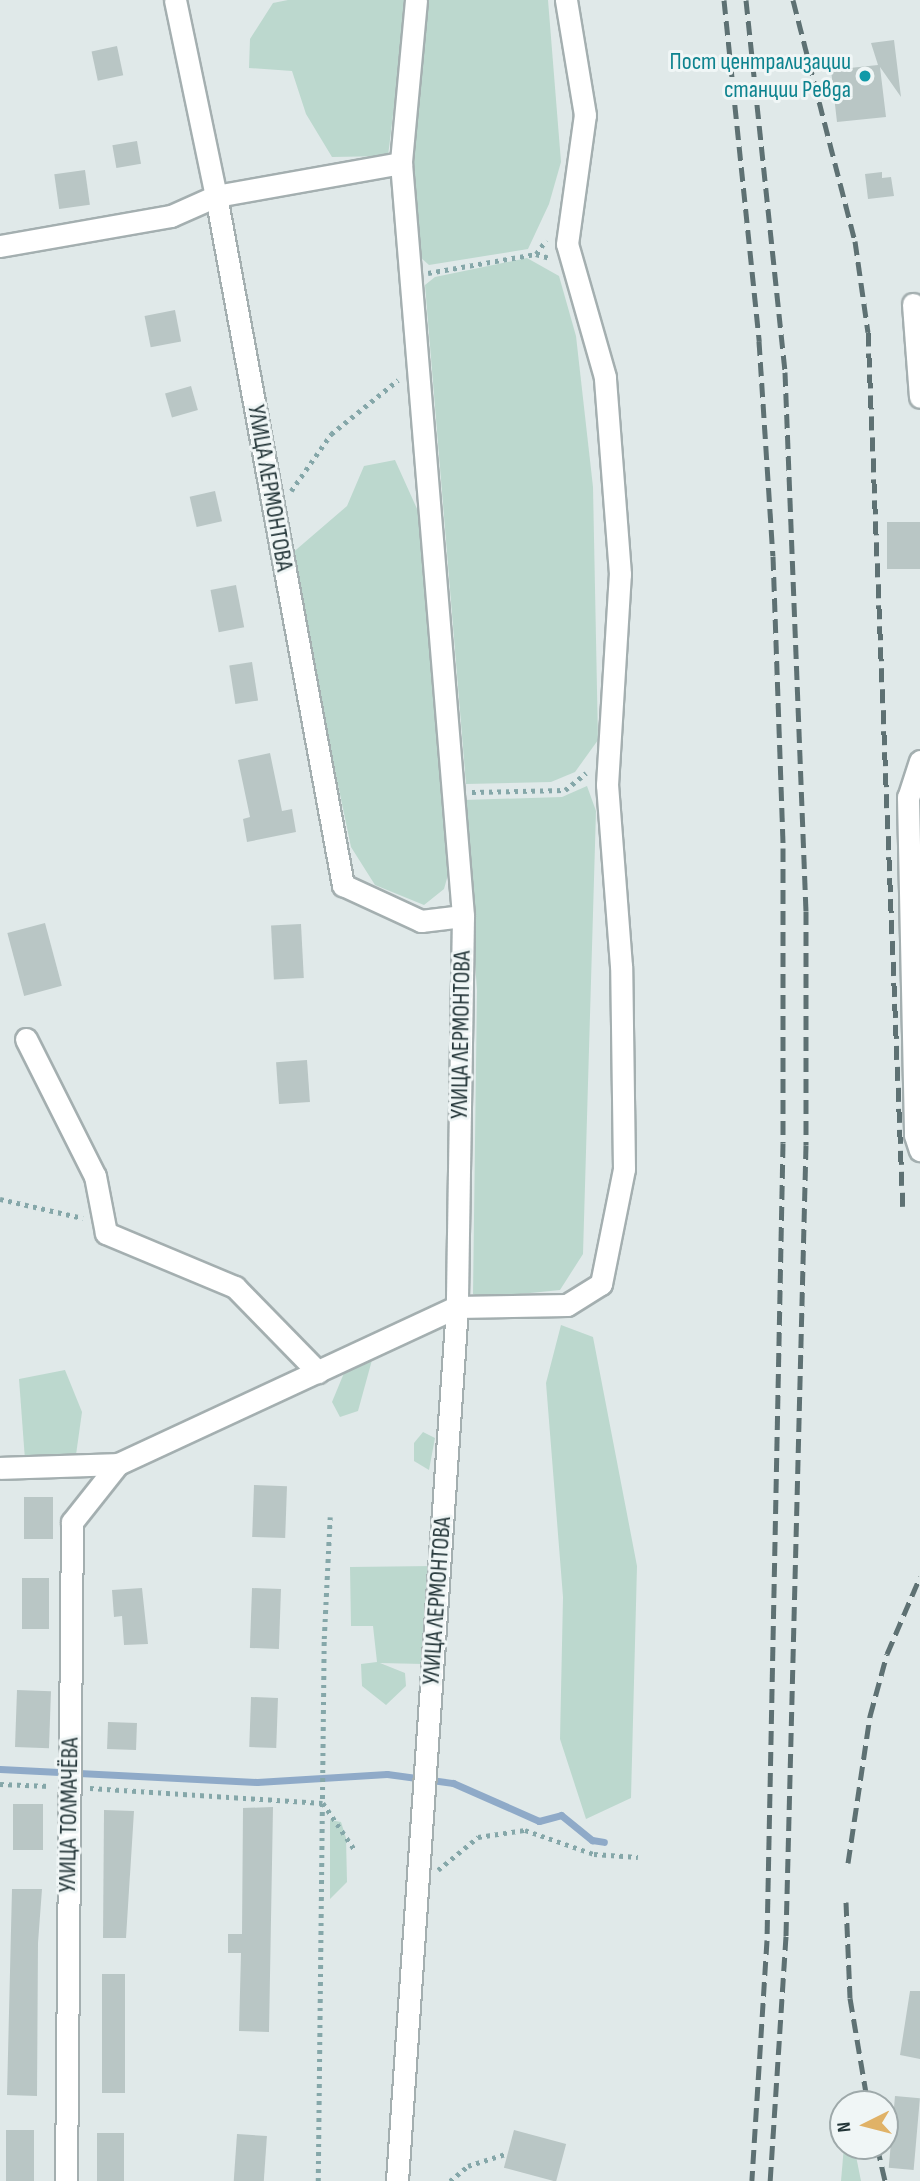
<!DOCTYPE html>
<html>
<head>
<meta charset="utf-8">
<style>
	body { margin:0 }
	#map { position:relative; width:920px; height:2181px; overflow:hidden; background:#e0e9e9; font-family:"Sofia Sans Condensed",sans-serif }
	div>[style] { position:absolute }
	.green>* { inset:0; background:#bcd8ce }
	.stream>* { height:7px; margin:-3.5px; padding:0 3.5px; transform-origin:3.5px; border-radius:3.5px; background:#8faac8 }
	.building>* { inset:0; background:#b9c6c5; transform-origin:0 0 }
	.path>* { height:4.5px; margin-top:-2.25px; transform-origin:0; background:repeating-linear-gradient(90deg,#85a7a9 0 3.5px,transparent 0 8.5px) }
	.roads { filter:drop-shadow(2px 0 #a4afb0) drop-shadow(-2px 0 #a4afb0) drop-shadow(0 2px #a4afb0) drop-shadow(0 -2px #a4afb0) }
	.minor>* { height:21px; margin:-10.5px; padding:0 10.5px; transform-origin:10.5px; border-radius:10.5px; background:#fff }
	.rail>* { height:5px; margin-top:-2.5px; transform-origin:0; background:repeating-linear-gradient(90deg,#5e7173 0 14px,transparent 0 21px) }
	.dots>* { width:19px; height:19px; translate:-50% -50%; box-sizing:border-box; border:4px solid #f0f6f6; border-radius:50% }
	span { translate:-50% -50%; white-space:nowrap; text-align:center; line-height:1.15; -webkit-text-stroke:6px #f0f6f6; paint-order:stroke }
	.culture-label { font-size:24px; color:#0d838f }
	.right { translate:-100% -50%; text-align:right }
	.street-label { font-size:24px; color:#233538 }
	.north { position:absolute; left:829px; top:2090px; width:70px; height:70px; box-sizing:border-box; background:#f0f6f6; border:2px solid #9ea9aa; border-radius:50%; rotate:264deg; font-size:19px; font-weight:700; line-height:28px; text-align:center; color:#233538 }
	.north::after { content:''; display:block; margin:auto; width:24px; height:32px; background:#e0b267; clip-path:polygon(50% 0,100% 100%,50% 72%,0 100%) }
</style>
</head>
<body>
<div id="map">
	<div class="green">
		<div style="clip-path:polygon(288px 0,407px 0,388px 156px,332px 157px,306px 114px,292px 71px,249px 68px,250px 39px,273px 3px)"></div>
		<div style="clip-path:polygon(428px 0,548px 0,561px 162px,549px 204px,528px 249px,429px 265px,420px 257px,413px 157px)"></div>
		<div style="clip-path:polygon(527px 258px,559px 276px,576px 336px,593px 487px,598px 740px,575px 772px,551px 782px,466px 784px,425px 285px,435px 277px)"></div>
		<div style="clip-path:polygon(395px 460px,418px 511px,451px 864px,444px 889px,424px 905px,375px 885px,351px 847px,290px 555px,347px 506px,364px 466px)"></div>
		<div style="clip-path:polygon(587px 786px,596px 811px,583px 1254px,560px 1290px,481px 1298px,473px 1294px,477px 990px,463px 800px,562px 797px)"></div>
		<div style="clip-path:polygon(561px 1325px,593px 1337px,637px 1566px,631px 1798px,586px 1819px,560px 1739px,563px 1597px,546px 1383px)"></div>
		<div style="clip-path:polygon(372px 1360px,358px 1411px,340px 1417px,332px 1402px,344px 1373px,356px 1363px)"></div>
		<div style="clip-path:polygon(65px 1370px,82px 1412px,75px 1462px,25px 1460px,19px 1379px)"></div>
		<div style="clip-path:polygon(423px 1432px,435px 1438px,429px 1470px,414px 1461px,414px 1443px)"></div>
		<div style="clip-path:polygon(433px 1566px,423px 1664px,380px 1663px,405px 1673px,406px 1686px,386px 1705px,362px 1686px,361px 1664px,377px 1662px,373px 1626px,351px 1626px,350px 1567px)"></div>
		<div style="clip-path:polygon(330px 1820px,341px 1822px,346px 1838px,347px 1882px,330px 1899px)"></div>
		<div style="clip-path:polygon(844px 2146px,854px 2146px,861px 2181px,841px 2181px)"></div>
	</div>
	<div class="stream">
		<div style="left:0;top:1769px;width:257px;rotate:2.9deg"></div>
		<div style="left:257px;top:1782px;width:130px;rotate:-3.5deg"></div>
		<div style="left:387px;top:1774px;width:67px;rotate:7.8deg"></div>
		<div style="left:453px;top:1783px;width:94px;rotate:23.8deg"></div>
		<div style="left:539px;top:1821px;width:23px;rotate:-15deg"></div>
		<div style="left:561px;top:1815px;width:40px;rotate:39deg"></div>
		<div style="left:592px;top:1840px;width:12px;rotate:9deg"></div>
	</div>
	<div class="building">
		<div style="clip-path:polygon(894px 40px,901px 97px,880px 67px,886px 117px,837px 122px,831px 70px,878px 65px,871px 43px)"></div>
		<div style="left:117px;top:46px;width:30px;height:26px;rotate:78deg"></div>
		<div style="left:137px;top:141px;width:23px;height:25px;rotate:80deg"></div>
		<div style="left:85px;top:170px;width:35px;height:31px;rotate:82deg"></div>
		<div style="clip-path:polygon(882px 172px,882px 178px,891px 177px,894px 196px,868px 199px,865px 174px)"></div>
		<div style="left:175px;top:310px;width:32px;height:31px;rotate:79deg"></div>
		<div style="left:191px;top:386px;width:25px;height:27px;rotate:74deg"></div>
		<div style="left:215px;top:491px;width:31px;height:26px;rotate:77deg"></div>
		<div style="left:920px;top:522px;width:47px;height:33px;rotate:90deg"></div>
		<div style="left:236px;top:585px;width:43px;height:26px;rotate:79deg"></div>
		<div style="left:252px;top:662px;width:39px;height:23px;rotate:81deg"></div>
		<div style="clip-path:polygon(270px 753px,282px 811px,292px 809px,296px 832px,247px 842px,243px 819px,250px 817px,238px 760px)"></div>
		<div style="left:45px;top:923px;width:65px;height:39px;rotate:75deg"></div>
		<div style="left:301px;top:924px;width:54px;height:30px;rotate:87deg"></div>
		<div style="left:307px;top:1060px;width:42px;height:31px;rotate:86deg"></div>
		<div style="left:254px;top:1485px;width:33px;height:52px;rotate:2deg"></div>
		<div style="left:24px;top:1497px;width:29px;height:42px"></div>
		<div style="left:22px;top:1578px;width:27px;height:51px"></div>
		<div style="clip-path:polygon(142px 1588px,148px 1644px,124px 1645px,122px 1616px,114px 1617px,112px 1590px)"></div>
		<div style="left:252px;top:1588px;width:29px;height:60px;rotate:2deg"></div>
		<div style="left:17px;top:1690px;width:34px;height:57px;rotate:2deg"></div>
		<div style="left:251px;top:1697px;width:27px;height:50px;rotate:2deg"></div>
		<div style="left:108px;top:1722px;width:29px;height:27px;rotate:2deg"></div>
		<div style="left:13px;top:1804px;width:30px;height:46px"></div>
		<div style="clip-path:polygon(273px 1807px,269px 2032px,239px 2031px,241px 1953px,228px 1953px,228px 1934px,242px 1934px,243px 1808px)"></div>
		<div style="clip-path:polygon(104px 1810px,134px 1811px,126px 1938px,103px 1938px)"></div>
		<div style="clip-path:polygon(12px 1889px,42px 1889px,38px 1943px,37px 2096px,7px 2095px)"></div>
		<div style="left:102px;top:1974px;width:23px;height:119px"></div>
		<div style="clip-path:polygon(910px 1991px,920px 1991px,920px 2059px,900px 2055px)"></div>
		<div style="left:895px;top:2096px;width:25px;height:72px;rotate:5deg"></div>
		<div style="left:6px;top:2130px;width:28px;height:51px"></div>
		<div style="left:514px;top:2130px;width:54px;height:39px;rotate:15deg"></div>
		<div style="left:97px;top:2133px;width:27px;height:48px"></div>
		<div style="left:237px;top:2134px;width:30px;height:47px;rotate:4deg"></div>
	</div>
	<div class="path">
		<div style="left:536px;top:254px;width:17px;rotate:-54deg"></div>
		<div style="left:428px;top:273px;width:110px;rotate:-10deg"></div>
		<div style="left:536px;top:254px;width:15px;rotate:16deg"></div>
		<div style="left:291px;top:491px;width:70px;rotate:-54.9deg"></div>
		<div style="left:331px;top:434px;width:86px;rotate:-38.9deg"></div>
		<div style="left:472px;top:792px;width:93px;rotate:-1.2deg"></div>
		<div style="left:565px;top:790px;width:27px;rotate:-39deg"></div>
		<div style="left:0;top:1199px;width:85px;rotate:12.9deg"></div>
		<div style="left:0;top:1784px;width:50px;rotate:2.3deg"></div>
		<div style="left:90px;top:1788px;width:233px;rotate:3.7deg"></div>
		<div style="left:323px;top:1803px;width:57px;rotate:55.8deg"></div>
		<div style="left:438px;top:1870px;width:52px;rotate:-39.5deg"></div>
		<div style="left:478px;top:1837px;width:48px;rotate:-8.5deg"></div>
		<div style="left:525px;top:1830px;width:73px;rotate:19.2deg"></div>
		<div style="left:594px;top:1854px;width:44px;rotate:3.9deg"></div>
		<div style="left:318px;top:2181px;width:542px;rotate:-89.37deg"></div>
		<div style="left:324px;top:1639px;width:122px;rotate:-87.2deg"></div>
		<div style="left:450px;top:2181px;width:23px;rotate:-40deg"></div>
		<div style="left:468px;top:2166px;width:42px;rotate:-18deg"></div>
	</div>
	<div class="roads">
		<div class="minor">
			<div style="left:175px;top:0;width:200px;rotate:78.2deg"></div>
			<div style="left:216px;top:196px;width:701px;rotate:79.56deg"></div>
			<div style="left:343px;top:885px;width:86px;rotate:24.8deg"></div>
			<div style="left:421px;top:921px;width:42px;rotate:-6.8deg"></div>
			<div style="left:463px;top:916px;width:391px;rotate:90.9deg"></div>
			<div style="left:457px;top:1307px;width:876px;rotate:93.93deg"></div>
			<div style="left:416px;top:0;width:164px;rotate:95.3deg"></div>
			<div style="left:401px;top:163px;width:756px;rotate:85.29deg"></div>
			<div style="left:0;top:246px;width:174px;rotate:-10deg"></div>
			<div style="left:171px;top:216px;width:49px;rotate:-24deg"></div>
			<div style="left:216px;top:196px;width:188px;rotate:-10.1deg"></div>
			<div style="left:913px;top:304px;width:93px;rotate:85.7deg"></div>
			<div style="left:920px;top:761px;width:38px;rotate:108deg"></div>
			<div style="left:908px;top:797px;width:338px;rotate:88.8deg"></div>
			<div style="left:915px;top:1135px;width:16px;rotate:72deg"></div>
			<div style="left:26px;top:1039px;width:153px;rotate:63.3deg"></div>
			<div style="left:95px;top:1176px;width:58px;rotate:79.1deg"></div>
			<div style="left:106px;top:1233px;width:140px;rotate:22.7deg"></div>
			<div style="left:235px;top:1287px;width:119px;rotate:45.7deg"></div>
			<div style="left:0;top:1468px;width:118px;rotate:-1.9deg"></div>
			<div style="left:118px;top:1464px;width:374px;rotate:-24.9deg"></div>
			<div style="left:457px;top:1307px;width:110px;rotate:-1deg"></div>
			<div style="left:567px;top:1305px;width:40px;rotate:-32deg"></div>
			<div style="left:601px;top:1284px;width:117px;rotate:-78.7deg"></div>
			<div style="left:624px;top:1169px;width:203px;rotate:-90.8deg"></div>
			<div style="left:621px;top:966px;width:182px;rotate:-94.4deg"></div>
			<div style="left:607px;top:785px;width:211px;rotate:-86.5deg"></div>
			<div style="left:620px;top:574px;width:198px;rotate:-94.4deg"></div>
			<div style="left:605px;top:377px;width:138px;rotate:-105.9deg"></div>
			<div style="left:567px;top:244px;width:130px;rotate:-82.1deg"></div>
			<div style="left:585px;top:115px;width:117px;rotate:-99.4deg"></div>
			<div style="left:66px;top:2181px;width:659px;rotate:-89.48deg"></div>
			<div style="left:72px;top:1522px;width:74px;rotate:-51.6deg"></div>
		</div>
	</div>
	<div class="rail">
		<div style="left:724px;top:0;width:343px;rotate:84.1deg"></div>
		<div style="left:759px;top:341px;width:215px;rotate:86.3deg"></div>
		<div style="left:773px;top:556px;width:292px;rotate:88deg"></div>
		<div style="left:783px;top:848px;width:295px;rotate:90deg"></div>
		<div style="left:783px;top:1143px;width:797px;rotate:91.15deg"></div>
		<div style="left:767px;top:1940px;width:241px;rotate:93.6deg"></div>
		<div style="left:746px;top:0;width:374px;rotate:84deg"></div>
		<div style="left:785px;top:372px;width:539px;rotate:87.77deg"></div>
		<div style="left:806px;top:911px;width:234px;rotate:90deg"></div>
		<div style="left:806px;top:1145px;width:791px;rotate:91.45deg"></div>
		<div style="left:786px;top:1936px;width:246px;rotate:93.7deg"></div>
		<div style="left:793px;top:0;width:249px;rotate:75.6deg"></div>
		<div style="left:855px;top:241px;width:92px;rotate:81.9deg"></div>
		<div style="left:868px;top:332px;width:879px;rotate:87.72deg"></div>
		<div style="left:848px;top:1863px;width:149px;rotate:-81.5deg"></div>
		<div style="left:870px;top:1716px;width:64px;rotate:-74.7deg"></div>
		<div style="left:887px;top:1654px;width:84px;rotate:-66.8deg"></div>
		<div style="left:846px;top:1902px;width:96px;rotate:87.6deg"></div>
		<div style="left:850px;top:1998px;width:108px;rotate:80.4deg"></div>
		<div style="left:877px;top:2146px;width:36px;rotate:77deg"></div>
	</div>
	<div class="dots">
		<div style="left:865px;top:76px;background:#0f9aa8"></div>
	</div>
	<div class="culture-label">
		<span class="right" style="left:851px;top:76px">Пост централизации<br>станции Ревда</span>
	</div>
	<div class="street-label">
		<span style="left:270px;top:488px;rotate:80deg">УЛИЦА ЛЕРМОНТОВА</span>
		<span style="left:461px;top:1035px;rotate:-89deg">УЛИЦА ЛЕРМОНТОВА</span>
		<span style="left:437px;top:1601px;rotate:-86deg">УЛИЦА ЛЕРМОНТОВА</span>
		<span style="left:69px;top:1815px;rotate:-89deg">УЛИЦА ТОЛМАЧЁВА</span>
	</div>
	<div class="north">N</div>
</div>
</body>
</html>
